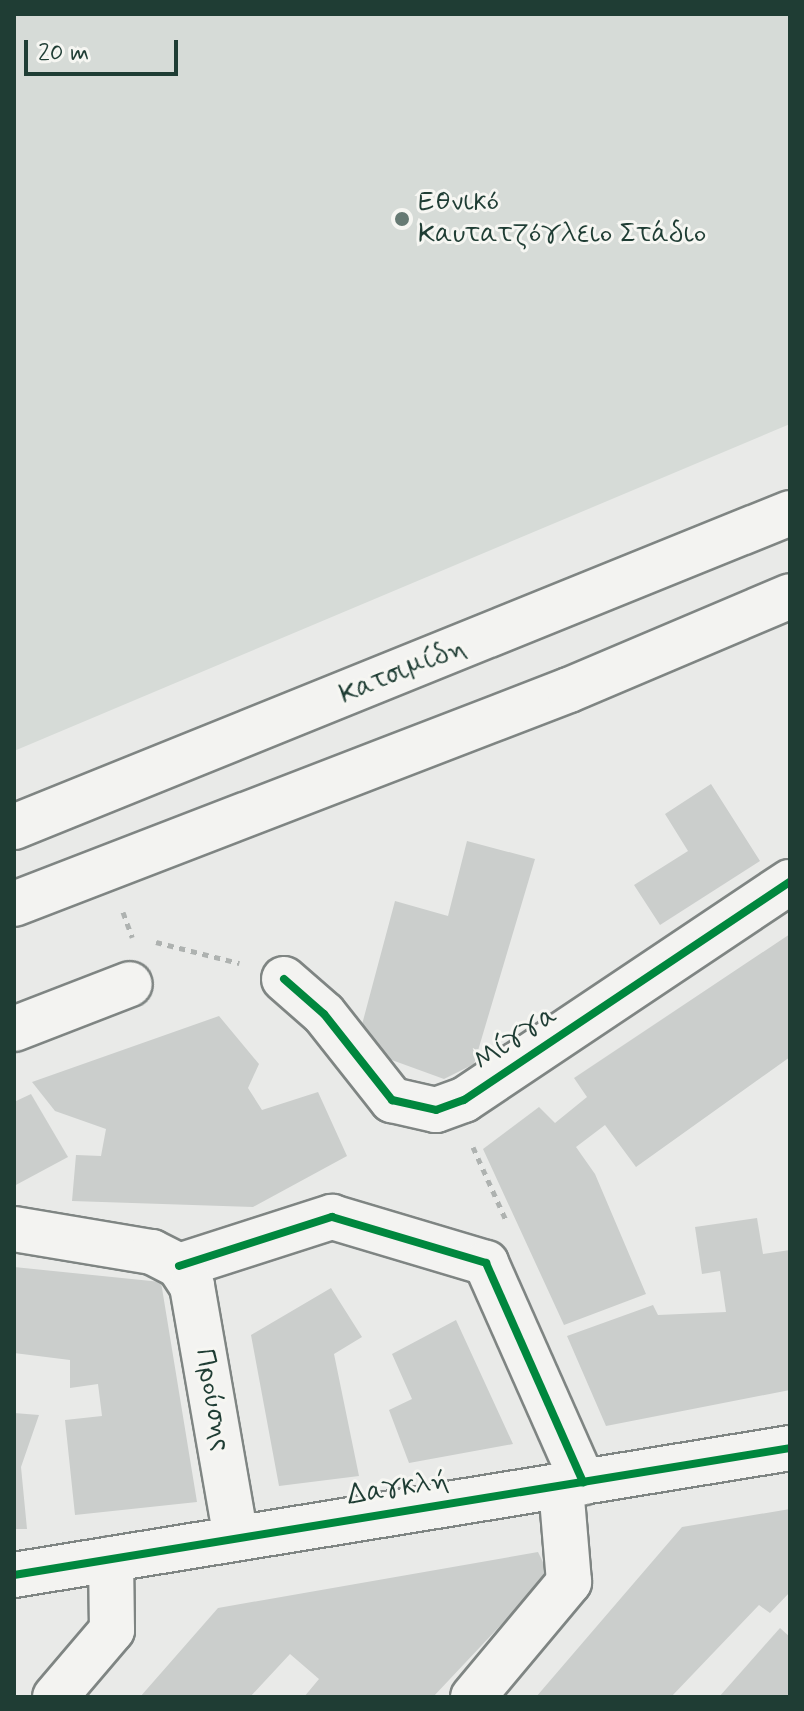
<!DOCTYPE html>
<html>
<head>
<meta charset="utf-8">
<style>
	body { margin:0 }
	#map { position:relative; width:804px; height:1711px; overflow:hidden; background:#e9eae8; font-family:Mynerve,sans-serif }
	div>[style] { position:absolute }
	.green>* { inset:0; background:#d6dbd7 }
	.building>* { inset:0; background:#cbcecc }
	.path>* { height:5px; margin-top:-2.5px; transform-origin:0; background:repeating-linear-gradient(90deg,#aeb2b0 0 6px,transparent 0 12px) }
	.roads { filter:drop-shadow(2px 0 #7f8583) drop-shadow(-2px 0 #7f8583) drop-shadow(0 2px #7f8583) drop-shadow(0 -2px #7f8583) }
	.minor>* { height:44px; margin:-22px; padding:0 22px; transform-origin:22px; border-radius:22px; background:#f3f3f1 }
	.major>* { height:44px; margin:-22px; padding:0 22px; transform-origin:22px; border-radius:22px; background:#f3f3f1 }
	.cycleway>* { height:8px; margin:-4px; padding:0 4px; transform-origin:4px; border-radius:4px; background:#00873e }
	.dots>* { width:22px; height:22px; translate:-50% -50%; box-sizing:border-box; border:4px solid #f6f6f2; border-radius:50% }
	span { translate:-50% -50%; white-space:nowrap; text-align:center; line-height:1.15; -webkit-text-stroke:6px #f6f6f2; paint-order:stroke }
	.poi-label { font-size:28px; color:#1f3d34 }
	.left { translate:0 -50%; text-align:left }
	.street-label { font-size:28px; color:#1f3d34 }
	.frame { position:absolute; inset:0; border:16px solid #1f3d34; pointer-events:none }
	.scale { position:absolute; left:24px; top:40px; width:154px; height:36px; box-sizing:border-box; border:4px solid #1f3d34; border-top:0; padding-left:10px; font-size:24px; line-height:28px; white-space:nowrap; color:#1f3d34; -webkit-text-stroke:6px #f6f6f2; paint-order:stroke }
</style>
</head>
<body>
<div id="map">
	<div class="green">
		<div style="clip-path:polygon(14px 14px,790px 14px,790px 424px,14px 751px)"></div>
	</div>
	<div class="building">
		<div style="clip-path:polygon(711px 784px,760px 861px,660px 925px,634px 885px,688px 851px,665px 814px)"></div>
		<div style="clip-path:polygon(467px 841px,535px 859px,474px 1064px,444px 1079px,356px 1047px,395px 901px,448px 916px)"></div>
		<div style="clip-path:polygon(790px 934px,790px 1057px,636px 1167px,605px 1125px,576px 1147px,595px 1174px,646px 1294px,564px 1325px,483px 1149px,539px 1107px,555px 1123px,587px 1097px,574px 1078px)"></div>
		<div style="clip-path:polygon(219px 1016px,259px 1064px,248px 1088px,262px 1110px,318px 1092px,347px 1156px,253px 1207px,72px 1201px,76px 1155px,101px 1156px,106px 1129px,55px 1111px,32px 1082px)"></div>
		<div style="clip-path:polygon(31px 1094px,68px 1157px,14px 1186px,14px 1102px)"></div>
		<div style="clip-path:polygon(757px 1218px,763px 1254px,790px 1250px,790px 1390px,606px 1426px,567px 1336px,653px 1305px,658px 1315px,726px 1312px,720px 1271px,702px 1274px,695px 1227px)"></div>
		<div style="clip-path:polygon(14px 1267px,161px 1282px,197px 1502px,75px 1515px,65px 1420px,102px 1416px,98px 1384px,70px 1388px,70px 1360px,14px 1353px)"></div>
		<div style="clip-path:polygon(331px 1288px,362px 1337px,334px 1354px,359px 1476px,279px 1486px,251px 1335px)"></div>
		<div style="clip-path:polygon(456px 1320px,513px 1444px,409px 1463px,389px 1410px,412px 1399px,392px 1354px)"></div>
		<div style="clip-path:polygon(14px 1413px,39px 1415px,21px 1467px,27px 1529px,14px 1529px)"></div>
		<div style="clip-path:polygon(790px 1509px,790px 1592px,770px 1613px,759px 1605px,671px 1697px,536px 1697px,682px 1527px)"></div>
		<div style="clip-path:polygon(538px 1552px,549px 1574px,433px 1697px,304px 1697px,319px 1679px,290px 1654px,250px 1697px,140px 1697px,218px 1608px)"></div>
		<div style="clip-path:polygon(780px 1628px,790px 1637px,790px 1697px,719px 1697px)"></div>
	</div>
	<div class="path">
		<div style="left:123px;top:912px;width:27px;rotate:70deg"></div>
		<div style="left:156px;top:942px;width:86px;rotate:14.2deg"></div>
		<div style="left:473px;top:1147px;width:80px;rotate:65.7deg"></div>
	</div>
	<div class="roads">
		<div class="minor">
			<div style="left:284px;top:979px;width:53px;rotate:41.2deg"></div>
			<div style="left:324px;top:1014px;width:110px;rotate:51.7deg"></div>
			<div style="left:392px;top:1100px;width:45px;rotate:12.8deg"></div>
			<div style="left:436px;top:1110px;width:30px;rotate:-20deg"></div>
			<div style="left:464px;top:1100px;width:392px;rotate:-33.8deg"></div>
			<div style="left:14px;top:1029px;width:124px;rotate:-21.2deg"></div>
			<div style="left:14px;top:1229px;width:140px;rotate:9.5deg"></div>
			<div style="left:152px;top:1252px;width:30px;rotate:27deg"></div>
			<div style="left:179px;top:1266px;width:161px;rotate:-17.8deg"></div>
			<div style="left:332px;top:1217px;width:161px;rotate:16.6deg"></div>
			<div style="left:486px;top:1263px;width:240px;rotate:66.1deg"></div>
			<div style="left:179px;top:1266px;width:24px;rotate:57deg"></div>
			<div style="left:192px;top:1286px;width:256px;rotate:80.1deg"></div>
			<div style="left:14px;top:1575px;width:786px;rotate:-9.29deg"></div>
			<div style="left:55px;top:1697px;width:88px;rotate:-49.6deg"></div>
			<div style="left:112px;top:1630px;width:71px;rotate:-90.8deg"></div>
			<div style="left:473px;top:1697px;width:150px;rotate:-50.1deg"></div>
			<div style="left:569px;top:1582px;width:96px;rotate:-94.8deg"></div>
		</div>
		<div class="major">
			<div style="left:14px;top:827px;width:837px;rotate:-22.03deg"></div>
			<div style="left:14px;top:904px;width:595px;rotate:-21.09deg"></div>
			<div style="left:569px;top:690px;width:240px;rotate:-23deg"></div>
		</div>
	</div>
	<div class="cycleway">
		<div style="left:284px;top:979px;width:53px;rotate:41.2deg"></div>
		<div style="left:324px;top:1014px;width:110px;rotate:51.7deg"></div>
		<div style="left:392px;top:1100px;width:45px;rotate:12.8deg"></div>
		<div style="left:436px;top:1110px;width:30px;rotate:-20deg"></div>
		<div style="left:464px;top:1100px;width:392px;rotate:-33.8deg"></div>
		<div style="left:179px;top:1266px;width:161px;rotate:-17.8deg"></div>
		<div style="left:332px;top:1217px;width:161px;rotate:16.6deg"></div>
		<div style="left:486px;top:1263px;width:240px;rotate:66.1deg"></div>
		<div style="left:14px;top:1575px;width:786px;rotate:-9.29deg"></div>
	</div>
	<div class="dots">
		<div style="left:402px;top:219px;background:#667a73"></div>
	</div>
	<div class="poi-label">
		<span class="left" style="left:418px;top:219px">Εθνικό<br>Καυτατζόγλειο Στάδιο</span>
	</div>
	<div class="street-label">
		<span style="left:403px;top:672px;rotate:-22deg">Κατσιμίδη</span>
		<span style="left:516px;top:1039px;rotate:-34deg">Μίγγα</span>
		<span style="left:212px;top:1400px;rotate:80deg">Προύσης</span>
		<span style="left:398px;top:1489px;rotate:-9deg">Δαγκλή</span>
	</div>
	<div class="frame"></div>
	<div class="scale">20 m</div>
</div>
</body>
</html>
